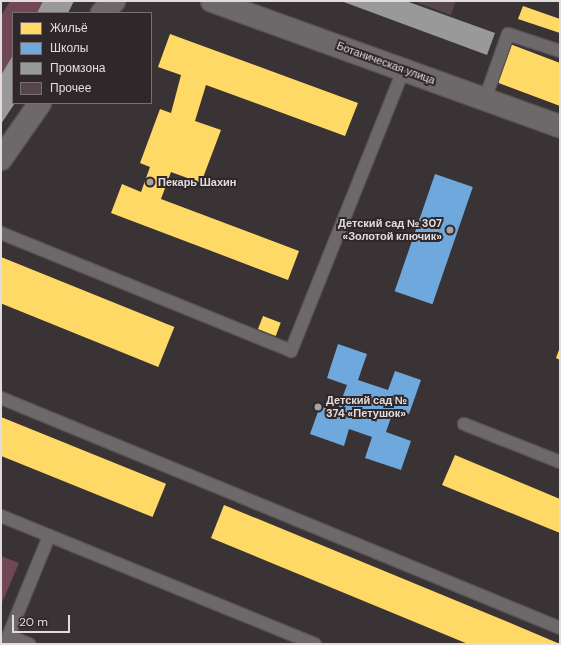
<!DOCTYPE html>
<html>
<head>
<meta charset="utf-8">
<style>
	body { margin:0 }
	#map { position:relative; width:561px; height:645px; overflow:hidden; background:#393335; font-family:"DM Sans",sans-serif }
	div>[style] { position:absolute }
	.green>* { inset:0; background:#714755 }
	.homes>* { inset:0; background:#ffd966; transform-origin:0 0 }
	.schools>* { inset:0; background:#6fa8dc; transform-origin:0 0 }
	.industry>* { inset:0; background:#999 }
	.building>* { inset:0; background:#56464c }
	.roads { filter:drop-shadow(1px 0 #575253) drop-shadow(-1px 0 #575253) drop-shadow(0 1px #575253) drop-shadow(0 -1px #575253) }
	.service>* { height:12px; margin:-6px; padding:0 6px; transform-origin:6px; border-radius:6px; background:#6d696b }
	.minor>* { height:22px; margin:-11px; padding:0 11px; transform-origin:11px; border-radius:11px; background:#6d696b }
	.dots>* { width:11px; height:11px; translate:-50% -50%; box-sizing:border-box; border:2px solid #30272a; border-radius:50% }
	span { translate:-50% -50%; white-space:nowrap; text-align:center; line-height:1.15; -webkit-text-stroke:4px #30272a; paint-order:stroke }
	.street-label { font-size:11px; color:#e2dcdd }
	.poi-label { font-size:11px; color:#e2dcdd; font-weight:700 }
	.left { translate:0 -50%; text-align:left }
	.right { translate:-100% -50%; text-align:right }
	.frame { position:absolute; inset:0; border:2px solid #e2dcdd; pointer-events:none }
	.legend { position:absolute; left:12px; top:12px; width:140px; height:92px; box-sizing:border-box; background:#30272a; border:1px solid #776f72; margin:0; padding:5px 7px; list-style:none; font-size:12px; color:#e2dcdd }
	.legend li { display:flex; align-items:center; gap:8px; height:20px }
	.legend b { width:20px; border:1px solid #776f72 }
	.scale { position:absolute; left:12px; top:615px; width:58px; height:18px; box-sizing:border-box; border:2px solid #e2dcdd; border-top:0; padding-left:5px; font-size:12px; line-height:14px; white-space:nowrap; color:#e2dcdd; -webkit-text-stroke:3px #30272a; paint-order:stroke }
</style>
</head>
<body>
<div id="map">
	<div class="green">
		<div style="clip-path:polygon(10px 1px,43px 1px,37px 13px,13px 13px,13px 55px,1px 75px,1px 16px)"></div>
		<div style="clip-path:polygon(1px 556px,19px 563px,1px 605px)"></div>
	</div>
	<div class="homes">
		<div style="clip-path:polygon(523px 6px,560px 19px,560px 33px,518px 19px)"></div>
		<div style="clip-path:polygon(170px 34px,358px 103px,345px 136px,206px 85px,195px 121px,221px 130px,201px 183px,171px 172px,161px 199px,299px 251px,288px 280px,111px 213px,122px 184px,141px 192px,150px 167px,140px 163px,160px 109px,171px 113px,181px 75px,158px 67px)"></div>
		<div style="clip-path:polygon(510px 44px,560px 63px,560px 106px,496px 82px)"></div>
		<div style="left:1px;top:257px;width:187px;height:43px;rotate:22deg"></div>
		<div style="left:263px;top:316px;width:19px;height:14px;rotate:21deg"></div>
		<div style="clip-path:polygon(560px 347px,560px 360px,556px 358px)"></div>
		<div style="left:1px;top:417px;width:178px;height:36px;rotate:22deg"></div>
		<div style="clip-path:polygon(455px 455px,560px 499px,560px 533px,442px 485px)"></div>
		<div style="clip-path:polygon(224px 505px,508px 622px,560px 644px,468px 644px,211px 538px)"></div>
	</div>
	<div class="schools">
		<div style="left:435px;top:174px;width:40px;height:124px;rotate:19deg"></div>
		<div style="clip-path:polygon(338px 344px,367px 354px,358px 380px,388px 390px,395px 371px,421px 380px,409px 414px,394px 409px,386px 432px,411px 441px,401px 470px,365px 458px,372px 437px,349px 429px,344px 446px,310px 434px,320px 406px,337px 412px,347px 385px,327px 378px)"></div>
	</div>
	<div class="industry">
		<div style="clip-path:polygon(43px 1px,74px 1px,68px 13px,37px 13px)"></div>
		<div style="clip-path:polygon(341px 1px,406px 1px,495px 33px,487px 55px)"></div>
		<div style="clip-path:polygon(13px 55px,15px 103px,1px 124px,1px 75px)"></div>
	</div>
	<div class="building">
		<div style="clip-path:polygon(413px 1px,456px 1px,451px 15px)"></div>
	</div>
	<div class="roads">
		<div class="service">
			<div style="left:485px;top:99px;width:69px;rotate:-70.5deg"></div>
			<div style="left:508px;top:34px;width:55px;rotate:18.1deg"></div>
			<div style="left:1px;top:233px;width:313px;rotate:22.1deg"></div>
			<div style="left:291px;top:351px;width:304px;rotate:-68.2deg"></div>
			<div style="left:1px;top:398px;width:604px;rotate:22.36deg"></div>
			<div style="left:464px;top:424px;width:103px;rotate:21.6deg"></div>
			<div style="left:1px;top:516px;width:339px;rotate:22.2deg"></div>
			<div style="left:9px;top:636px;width:22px;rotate:22deg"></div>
			<div style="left:5px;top:644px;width:117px;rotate:-67.8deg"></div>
		</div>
		<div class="minor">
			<div style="left:212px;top:1px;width:370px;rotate:19.8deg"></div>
			<div style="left:102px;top:13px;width:17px;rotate:-45deg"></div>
			<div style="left:1px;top:159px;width:68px;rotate:-55.1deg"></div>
		</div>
	</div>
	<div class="dots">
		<div style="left:150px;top:182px;background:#a7a1a2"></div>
		<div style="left:450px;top:230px;background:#a7a1a2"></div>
		<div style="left:318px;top:407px;background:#a7a1a2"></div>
	</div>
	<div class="street-label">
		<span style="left:386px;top:63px;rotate:20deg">Ботаническая улица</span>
	</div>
	<div class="poi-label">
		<span class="left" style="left:158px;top:182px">Пекарь Шахин</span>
		<span class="right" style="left:442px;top:230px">Детский сад № 307<br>«Золотой ключик»</span>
		<span class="left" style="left:326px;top:407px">Детский сад №<br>374 «Петушок»</span>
	</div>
	<div class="frame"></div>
	<ul class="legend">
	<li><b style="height:11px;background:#ffd966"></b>Жильё</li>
	<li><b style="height:11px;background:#6fa8dc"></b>Школы</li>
	<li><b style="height:11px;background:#999"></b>Промзона</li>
	<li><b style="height:11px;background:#56464c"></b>Прочее</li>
	</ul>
	<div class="scale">20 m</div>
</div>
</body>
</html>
